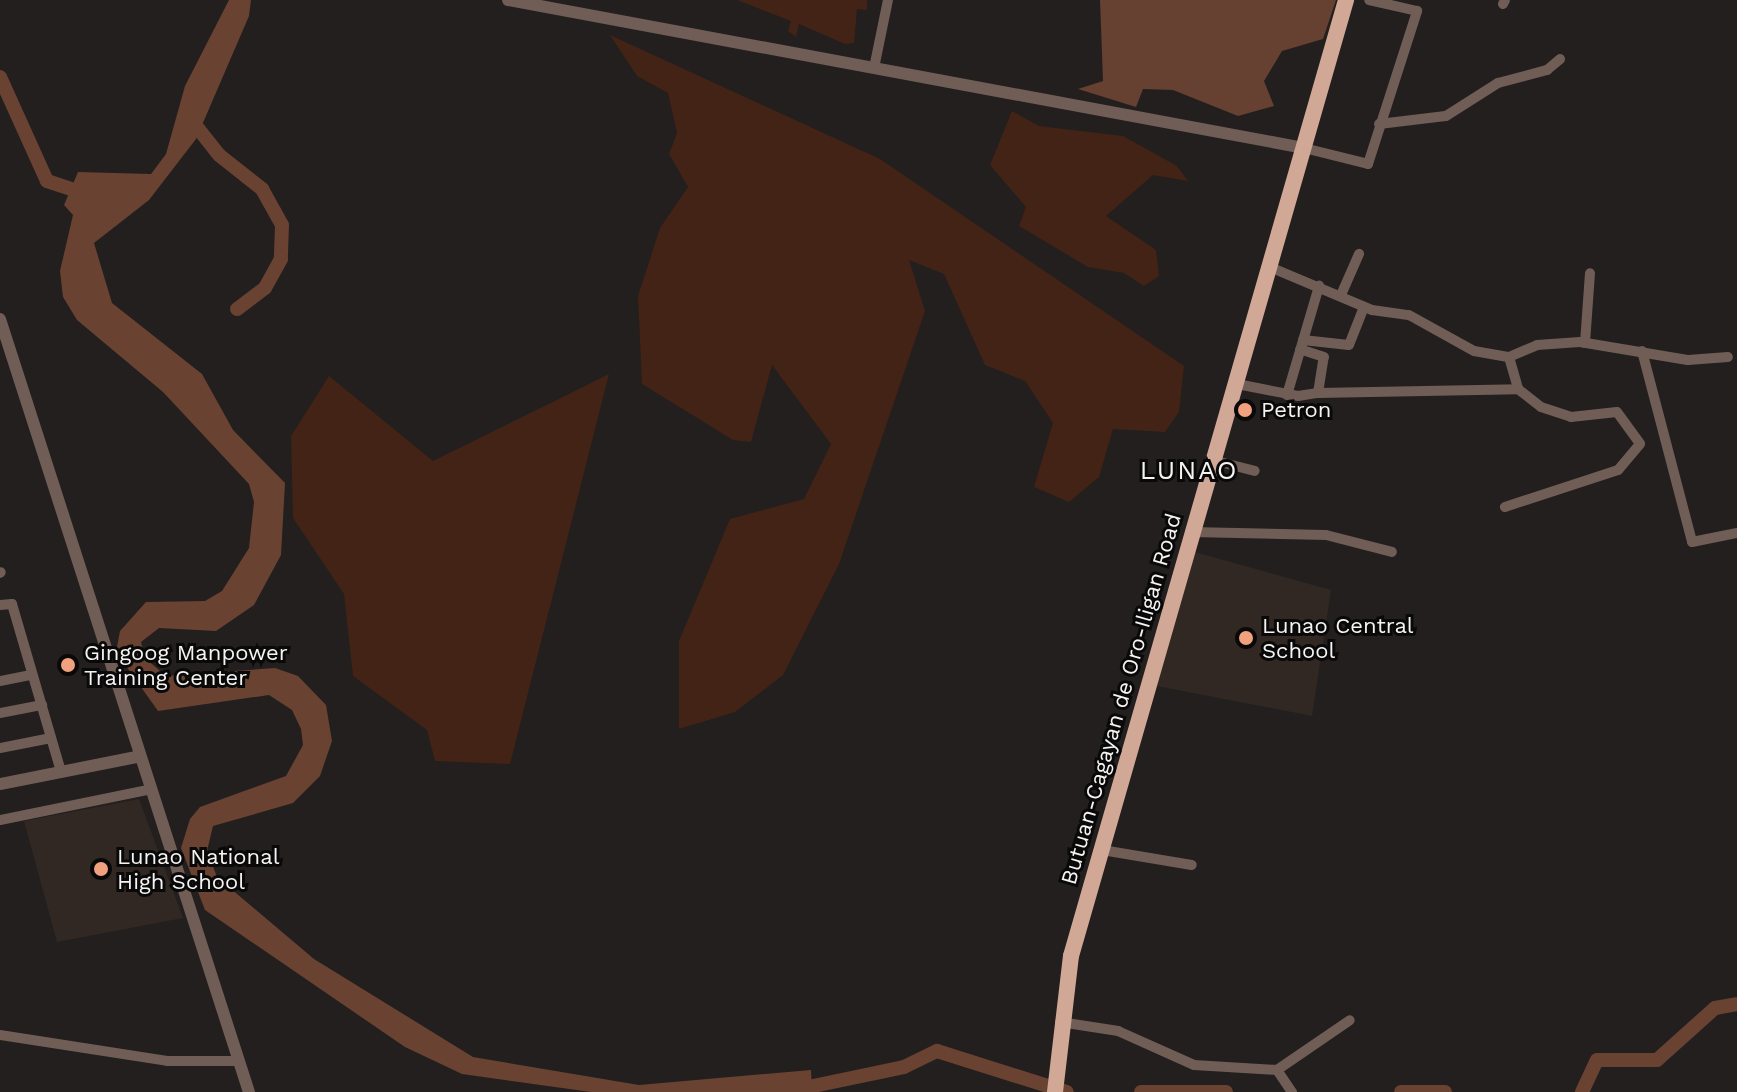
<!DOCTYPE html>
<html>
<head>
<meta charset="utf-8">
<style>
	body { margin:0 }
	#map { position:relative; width:1737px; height:1092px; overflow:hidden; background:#221f1e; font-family:"Work Sans",sans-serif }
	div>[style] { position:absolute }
	.built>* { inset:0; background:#312824 }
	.green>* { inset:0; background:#422315 }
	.forest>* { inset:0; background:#664030 }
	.water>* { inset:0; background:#694232 }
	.river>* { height:14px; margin:-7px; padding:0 7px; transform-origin:7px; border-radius:7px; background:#694232 }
	.minor>* { height:10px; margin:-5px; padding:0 5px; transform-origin:5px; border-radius:5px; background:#705d56 }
	.tertiary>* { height:12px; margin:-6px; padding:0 6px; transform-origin:6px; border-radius:6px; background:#705d56 }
	.trunk>* { height:16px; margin:-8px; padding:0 8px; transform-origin:8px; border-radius:8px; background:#d1a896 }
	.dots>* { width:22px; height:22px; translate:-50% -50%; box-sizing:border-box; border:4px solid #0a0909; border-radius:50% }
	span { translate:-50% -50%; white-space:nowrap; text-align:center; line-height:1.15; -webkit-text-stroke:6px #0a0909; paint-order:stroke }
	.poi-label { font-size:22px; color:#f6f4f3 }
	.left { translate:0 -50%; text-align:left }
	.street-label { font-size:22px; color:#f6f4f3 }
	.quarter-label { font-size:26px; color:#f6f4f3; letter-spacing:2px }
</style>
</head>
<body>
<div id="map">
	<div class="built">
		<div style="clip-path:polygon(1191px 551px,1331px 590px,1312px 716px,1157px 686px)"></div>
		<div style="clip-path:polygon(139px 799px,183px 918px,57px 942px,24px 821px)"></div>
	</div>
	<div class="green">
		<div style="clip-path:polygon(737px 0,867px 0,867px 10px,857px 9px,854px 43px,845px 44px,799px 24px,796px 37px,788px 31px,791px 21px)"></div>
		<div style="clip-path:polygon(610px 35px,880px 159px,1184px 366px,1179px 412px,1165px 432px,1113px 429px,1099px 477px,1069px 502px,1034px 487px,1053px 423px,1025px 381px,985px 365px,944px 274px,909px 260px,925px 311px,839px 564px,783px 675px,735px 712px,679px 729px,679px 641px,730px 519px,804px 499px,831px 444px,772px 365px,751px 442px,733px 440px,642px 384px,638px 296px,660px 228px,688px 187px,669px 154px,677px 133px,668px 93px,637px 76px)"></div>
		<div style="clip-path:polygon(1012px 111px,1039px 126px,1123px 136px,1177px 166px,1188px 181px,1153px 175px,1106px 216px,1156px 250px,1159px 276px,1144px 286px,1124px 273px,1088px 267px,1019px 226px,1026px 207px,990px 165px)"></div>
		<div style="clip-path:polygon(609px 374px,510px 764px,435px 761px,427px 730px,353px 676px,344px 594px,293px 518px,291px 436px,329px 376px,433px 461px)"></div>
	</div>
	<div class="forest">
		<div style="clip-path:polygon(1100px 0,1336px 0,1323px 39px,1282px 51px,1264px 81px,1274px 106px,1238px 116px,1173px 90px,1143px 89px,1136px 107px,1078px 89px,1103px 81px)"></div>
	</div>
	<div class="water">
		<div style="clip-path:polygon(229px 0,251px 0,249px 16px,196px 139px,149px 200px,94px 243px,112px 303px,202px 374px,233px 430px,285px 483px,281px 555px,254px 605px,216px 631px,159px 628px,141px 642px,145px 658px,166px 676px,275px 668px,298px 676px,326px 705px,332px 741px,320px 776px,293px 803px,213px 826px,207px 851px,217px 877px,314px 959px,473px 1057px,639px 1085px,811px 1070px,812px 1092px,591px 1092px,462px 1074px,405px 1047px,205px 910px,181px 848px,190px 819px,200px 807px,286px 776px,303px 745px,301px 729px,292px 710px,269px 695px,158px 711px,116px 652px,120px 631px,146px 602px,205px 601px,222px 591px,249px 548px,254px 502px,249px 484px,163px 392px,77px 320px,63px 297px,60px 271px,73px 215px,64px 205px,78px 172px,151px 174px,166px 154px,185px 86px)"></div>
	</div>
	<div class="river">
		<div style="left:0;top:77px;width:114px;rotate:65.7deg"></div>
		<div style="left:47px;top:181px;width:41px;rotate:18.4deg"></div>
		<div style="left:189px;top:117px;width:48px;rotate:51.7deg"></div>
		<div style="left:219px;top:155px;width:55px;rotate:38.3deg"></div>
		<div style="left:262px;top:189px;width:41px;rotate:60.9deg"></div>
		<div style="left:282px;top:225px;width:34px;rotate:92deg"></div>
		<div style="left:281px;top:259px;width:33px;rotate:119deg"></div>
		<div style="left:265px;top:288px;width:35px;rotate:143deg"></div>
		<div style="left:794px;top:1090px;width:112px;rotate:-11.8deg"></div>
		<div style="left:904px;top:1067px;width:37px;rotate:-26deg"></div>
		<div style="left:937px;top:1051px;width:136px;rotate:17.5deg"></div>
		<div style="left:1141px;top:1092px;width:85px"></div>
		<div style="left:1401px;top:1092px;width:44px"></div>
		<div style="left:1582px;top:1092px;width:35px;rotate:-65deg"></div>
		<div style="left:1597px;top:1060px;width:60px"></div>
		<div style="left:1657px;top:1060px;width:78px;rotate:-41.9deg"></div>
		<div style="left:1715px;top:1008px;width:22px;rotate:-10deg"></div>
	</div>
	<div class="minor">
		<div style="left:1503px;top:4px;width:4px;rotate:-63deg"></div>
		<div style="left:874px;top:68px;width:69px;rotate:-78.4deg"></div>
		<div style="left:1379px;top:124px;width:67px;rotate:-6.8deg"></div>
		<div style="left:1446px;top:116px;width:62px;rotate:-32.4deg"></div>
		<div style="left:1498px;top:83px;width:51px;rotate:-14.9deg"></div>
		<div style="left:1547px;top:70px;width:17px;rotate:-40deg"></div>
		<div style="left:1304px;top:148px;width:66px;rotate:14deg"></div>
		<div style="left:1368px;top:164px;width:161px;rotate:-72.2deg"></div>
		<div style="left:1417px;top:11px;width:49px;rotate:-167.1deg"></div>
		<div style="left:1270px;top:267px;width:111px;rotate:22.9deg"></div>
		<div style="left:1372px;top:310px;width:37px;rotate:8deg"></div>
		<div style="left:1409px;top:315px;width:74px;rotate:29deg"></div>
		<div style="left:1474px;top:351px;width:36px;rotate:10deg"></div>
		<div style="left:1509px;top:357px;width:33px;rotate:74deg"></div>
		<div style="left:1518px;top:389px;width:29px;rotate:38deg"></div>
		<div style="left:1541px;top:407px;width:32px;rotate:18deg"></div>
		<div style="left:1571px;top:417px;width:46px;rotate:-6.2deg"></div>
		<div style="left:1617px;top:412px;width:39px;rotate:54deg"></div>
		<div style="left:1640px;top:444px;width:34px;rotate:130deg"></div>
		<div style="left:1618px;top:470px;width:119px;rotate:161.9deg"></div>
		<div style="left:1341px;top:295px;width:45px;rotate:-66.3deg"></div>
		<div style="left:1303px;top:340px;width:46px;rotate:6.2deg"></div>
		<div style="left:1349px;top:345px;width:41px;rotate:-68.5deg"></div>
		<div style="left:1585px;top:343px;width:70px;rotate:-85.9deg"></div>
		<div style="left:1642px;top:351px;width:197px;rotate:75.3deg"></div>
		<div style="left:1692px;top:542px;width:46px;rotate:-11.3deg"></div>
		<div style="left:1509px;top:357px;width:30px;rotate:-23deg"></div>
		<div style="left:1537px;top:345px;width:43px;rotate:-4deg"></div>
		<div style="left:1580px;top:342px;width:109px;rotate:9.5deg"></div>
		<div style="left:1688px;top:360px;width:40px;rotate:-4.3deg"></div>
		<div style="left:1237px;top:384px;width:62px;rotate:11.1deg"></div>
		<div style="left:1298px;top:396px;width:20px;rotate:-9deg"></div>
		<div style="left:1318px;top:393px;width:36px;rotate:-81deg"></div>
		<div style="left:1324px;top:357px;width:25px;rotate:-162deg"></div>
		<div style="left:1318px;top:393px;width:200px;rotate:-1.1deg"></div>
		<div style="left:1287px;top:395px;width:114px;rotate:-73.6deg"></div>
		<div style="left:1212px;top:460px;width:44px;rotate:14.3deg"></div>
		<div style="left:1191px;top:532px;width:135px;rotate:1.3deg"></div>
		<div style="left:1326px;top:535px;width:68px;rotate:14.4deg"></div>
		<div style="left:0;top:573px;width:1px;rotate:-45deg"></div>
		<div style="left:0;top:605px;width:12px;rotate:-5deg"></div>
		<div style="left:12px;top:604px;width:175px;rotate:73.7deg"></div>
		<div style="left:0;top:681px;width:33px;rotate:-11deg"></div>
		<div style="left:0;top:713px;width:43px;rotate:-10.8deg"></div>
		<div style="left:0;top:748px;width:52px;rotate:-11.1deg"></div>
		<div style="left:0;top:820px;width:151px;rotate:-11.5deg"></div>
		<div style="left:1102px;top:850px;width:91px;rotate:9.5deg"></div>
		<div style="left:1060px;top:1022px;width:59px;rotate:8.8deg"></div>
		<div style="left:1118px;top:1031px;width:83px;rotate:24.1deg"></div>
		<div style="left:1194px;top:1065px;width:83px;rotate:3.4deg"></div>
		<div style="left:1277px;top:1070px;width:88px;rotate:-34.4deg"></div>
		<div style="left:0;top:1035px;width:169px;rotate:8.8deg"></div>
		<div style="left:167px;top:1061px;width:71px"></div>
		<div style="left:1277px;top:1070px;width:27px;rotate:56deg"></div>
	</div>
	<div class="tertiary">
		<div style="left:508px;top:0;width:810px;rotate:10.53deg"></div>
		<div style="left:0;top:319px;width:812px;rotate:72.15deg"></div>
		<div style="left:0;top:784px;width:139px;rotate:-11.2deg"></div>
	</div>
	<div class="trunk">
		<div style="left:1055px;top:1092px;width:137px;rotate:-83.3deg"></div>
		<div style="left:1071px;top:956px;width:995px;rotate:-73.95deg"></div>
	</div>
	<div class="dots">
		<div style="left:1245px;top:410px;background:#f2a17e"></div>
		<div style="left:1246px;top:638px;background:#f2a17e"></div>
		<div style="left:68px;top:665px;background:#f2a17e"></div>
		<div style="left:101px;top:869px;background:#f2a17e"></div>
	</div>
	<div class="poi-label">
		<span class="left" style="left:1261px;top:410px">Petron</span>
		<span class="left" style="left:1262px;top:638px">Lunao Central<br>School</span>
		<span class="left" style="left:84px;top:665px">Gingoog Manpower<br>Training Center</span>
		<span class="left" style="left:117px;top:869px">Lunao National<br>High School</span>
	</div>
	<div class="street-label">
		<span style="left:1121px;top:699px;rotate:-74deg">Butuan-Cagayan de Oro-Iligan Road</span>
	</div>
	<div class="quarter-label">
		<span style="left:1189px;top:471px">LUNAO</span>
	</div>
</div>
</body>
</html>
